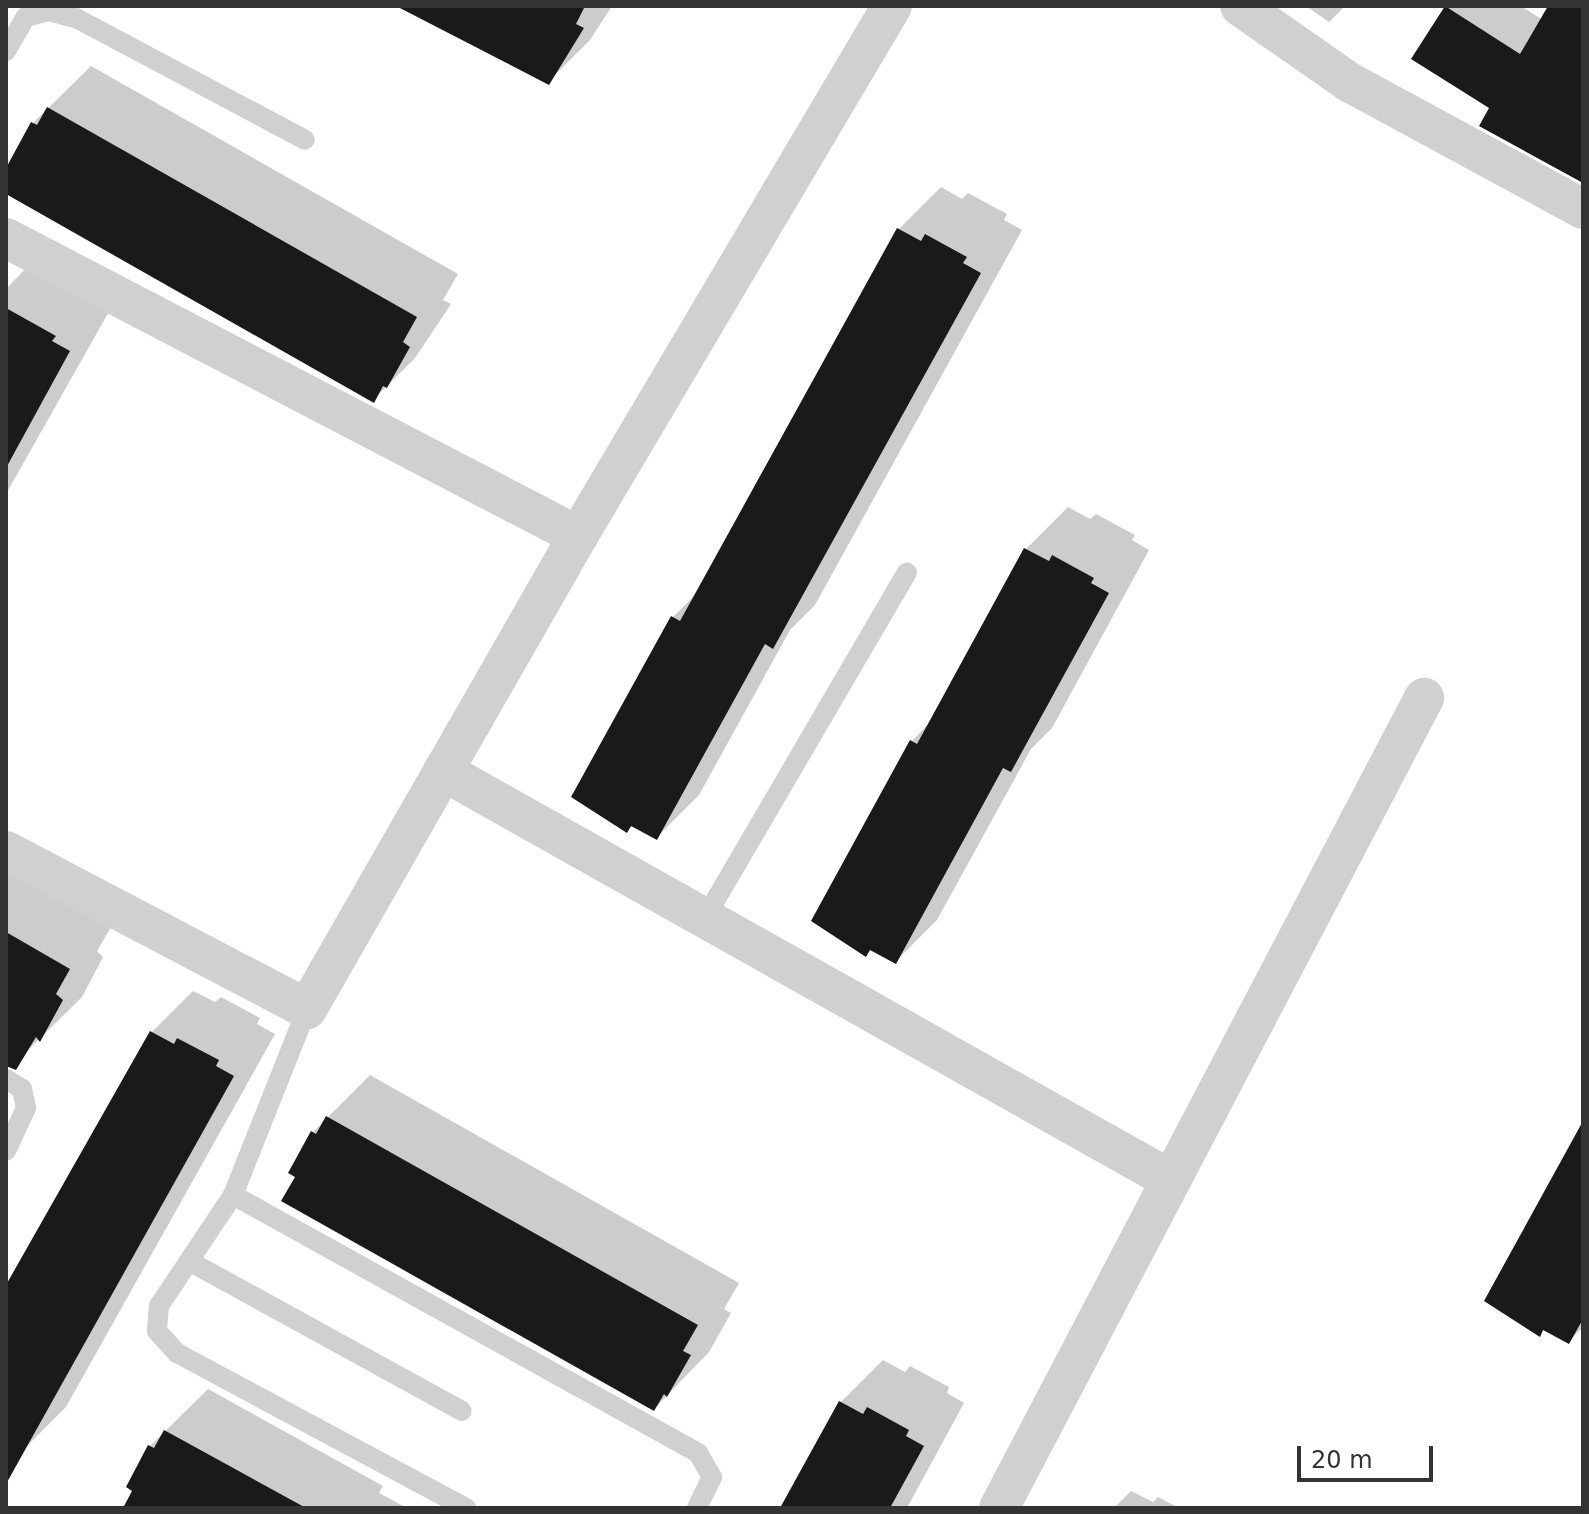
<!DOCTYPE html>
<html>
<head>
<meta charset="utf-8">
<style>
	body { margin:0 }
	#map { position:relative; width:1589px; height:1514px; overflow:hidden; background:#fff; font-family:"DejaVu Sans",sans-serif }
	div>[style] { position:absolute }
	.shadow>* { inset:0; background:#0003 }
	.building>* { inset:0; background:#1a1a1a }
	.lane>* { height:20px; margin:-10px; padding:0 10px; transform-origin:10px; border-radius:10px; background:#d0d0d0 }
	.street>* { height:40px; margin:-20px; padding:0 20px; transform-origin:20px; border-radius:20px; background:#d0d0d0 }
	span { translate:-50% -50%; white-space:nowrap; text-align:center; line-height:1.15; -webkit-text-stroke:8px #fff; paint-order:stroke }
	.frame { position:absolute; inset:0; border:8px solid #333; pointer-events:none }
	.scale { position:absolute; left:1297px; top:1446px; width:136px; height:36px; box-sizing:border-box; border:4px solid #333; border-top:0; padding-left:10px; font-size:24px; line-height:28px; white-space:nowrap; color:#333; -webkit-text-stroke:6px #fff; paint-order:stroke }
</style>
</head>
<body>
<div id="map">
	<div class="shadow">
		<div style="clip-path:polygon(400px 6px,612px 6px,590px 40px,548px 82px)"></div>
		<div style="clip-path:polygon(1306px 6px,1345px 6px,1329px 22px)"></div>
		<div style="clip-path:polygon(1521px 6px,1543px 20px,1551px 6px,1583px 6px,1583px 181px,1492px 108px,1446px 7px)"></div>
		<div style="clip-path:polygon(91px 66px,458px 274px,443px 300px,451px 304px,415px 358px,373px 400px,6px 192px,33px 123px)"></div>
		<div style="clip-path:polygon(941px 187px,962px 199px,968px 193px,1007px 214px,1004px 220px,1022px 230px,815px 605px,790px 630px,699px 795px,657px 837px,633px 825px,627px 831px,673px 617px,698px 592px,899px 229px)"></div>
		<div style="clip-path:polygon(29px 265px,111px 308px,6px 494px,6px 289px)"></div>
		<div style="clip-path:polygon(1068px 507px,1090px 519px,1096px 514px,1135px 535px,1132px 540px,1149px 550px,1052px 728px,1031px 749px,937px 920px,895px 962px,872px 949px,866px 954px,912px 741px,932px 720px,1026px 549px)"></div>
		<div style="clip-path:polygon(6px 864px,111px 927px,97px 951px,103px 957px,82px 997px,25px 1053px,6px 1041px)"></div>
		<div style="clip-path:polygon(193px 991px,215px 1002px,221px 997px,260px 1018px,257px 1024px,275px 1034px,66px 1407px,24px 1449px,6px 1439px,6px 1292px,151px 1033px)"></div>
		<div style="clip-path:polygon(370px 1075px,739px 1283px,724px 1309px,731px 1313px,709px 1352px,654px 1409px,298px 1177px,313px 1132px)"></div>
		<div style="clip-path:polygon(1583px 1126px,1583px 1327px,1569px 1341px,1546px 1328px,1539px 1335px)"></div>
		<div style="clip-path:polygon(883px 1360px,905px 1372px,910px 1366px,949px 1387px,947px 1393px,964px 1403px,907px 1508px,781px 1508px,841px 1402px)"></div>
		<div style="clip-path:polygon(208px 1389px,383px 1486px,379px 1493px,407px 1508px,125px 1508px,150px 1446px)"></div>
		<div style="clip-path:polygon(1131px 1491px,1153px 1502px,1158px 1497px,1179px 1508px,1114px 1508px)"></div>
	</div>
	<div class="building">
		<div style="clip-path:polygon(396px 6px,585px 6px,576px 24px,584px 28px,549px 85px)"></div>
		<div style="clip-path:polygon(1445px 6px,1520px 54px,1548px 6px,1583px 6px,1583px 183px,1479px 126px,1489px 108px,1411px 59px)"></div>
		<div style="clip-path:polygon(47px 107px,417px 317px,403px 342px,410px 347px,387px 388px,383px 386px,374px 403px,6px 194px,6px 168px,31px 122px,37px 125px)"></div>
		<div style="clip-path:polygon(897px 228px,921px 241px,925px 234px,967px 257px,963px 263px,981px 273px,773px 649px,765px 644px,657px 840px,631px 826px,627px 833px,571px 797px,671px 616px,680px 621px)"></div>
		<div style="clip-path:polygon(6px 308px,56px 336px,52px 341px,70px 351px,6px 468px)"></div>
		<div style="clip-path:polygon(1024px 548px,1049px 561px,1052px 555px,1094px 578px,1091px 583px,1109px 593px,1011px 772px,1003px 768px,896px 964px,870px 950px,866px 957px,811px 921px,910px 740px,917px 744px)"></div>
		<div style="clip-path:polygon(6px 932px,70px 969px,56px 994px,63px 1000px,40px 1042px,36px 1037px,16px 1070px,6px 1066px)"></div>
		<div style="clip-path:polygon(150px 1031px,174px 1044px,177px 1038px,219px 1060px,216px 1066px,234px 1076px,6px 1484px,6px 1285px)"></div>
		<div style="clip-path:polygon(326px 1116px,698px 1325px,683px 1351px,691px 1355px,667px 1397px,664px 1394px,654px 1411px,281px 1201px,295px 1177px,288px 1173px,311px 1131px,316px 1134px)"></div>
		<div style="clip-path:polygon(1583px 1121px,1583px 1319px,1569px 1344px,1543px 1330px,1540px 1337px,1484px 1301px)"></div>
		<div style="clip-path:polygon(839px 1401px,863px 1414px,867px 1407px,909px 1430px,906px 1436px,924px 1446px,890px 1508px,780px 1508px)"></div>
		<div style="clip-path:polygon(164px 1430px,306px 1508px,123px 1508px,132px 1491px,126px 1487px,148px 1445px,154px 1448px)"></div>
	</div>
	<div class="lane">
		<div style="left:6px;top:51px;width:39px;rotate:-60deg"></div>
		<div style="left:26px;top:17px;width:24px;rotate:-15deg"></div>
		<div style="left:49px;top:11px;width:28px;rotate:15deg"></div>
		<div style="left:76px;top:18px;width:259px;rotate:28deg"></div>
		<div style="left:705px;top:918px;width:400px;rotate:-59.7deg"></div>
		<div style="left:307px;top:1009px;width:200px;rotate:111.7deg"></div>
		<div style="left:233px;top:1195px;width:133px;rotate:123.7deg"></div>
		<div style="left:159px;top:1306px;width:25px;rotate:95deg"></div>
		<div style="left:157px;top:1331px;width:30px;rotate:48deg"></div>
		<div style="left:177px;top:1353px;width:328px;rotate:28.2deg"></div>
		<div style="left:6px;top:1079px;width:19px;rotate:32deg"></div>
		<div style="left:22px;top:1089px;width:19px;rotate:78deg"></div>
		<div style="left:26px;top:1108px;width:47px;rotate:114.9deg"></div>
		<div style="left:233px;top:1195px;width:532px;rotate:29.02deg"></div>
		<div style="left:698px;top:1453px;width:28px;rotate:60deg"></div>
		<div style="left:712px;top:1477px;width:34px;rotate:116deg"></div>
		<div style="left:189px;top:1261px;width:311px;rotate:28.8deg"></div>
	</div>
	<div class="street">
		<div style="left:1240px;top:6px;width:133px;rotate:34.9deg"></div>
		<div style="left:1349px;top:82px;width:266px;rotate:28.5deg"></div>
		<div style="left:6px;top:238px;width:645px;rotate:27.52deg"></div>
		<div style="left:443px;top:771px;width:835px;rotate:29.33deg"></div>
		<div style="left:6px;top:851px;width:340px;rotate:27.7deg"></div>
		<div style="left:307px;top:1009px;width:545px;rotate:-60.19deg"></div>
		<div style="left:578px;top:536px;width:616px;rotate:-59.36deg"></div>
		<div style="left:999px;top:1508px;width:915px;rotate:-62.31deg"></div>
	</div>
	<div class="frame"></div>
	<div class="scale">20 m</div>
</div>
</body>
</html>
